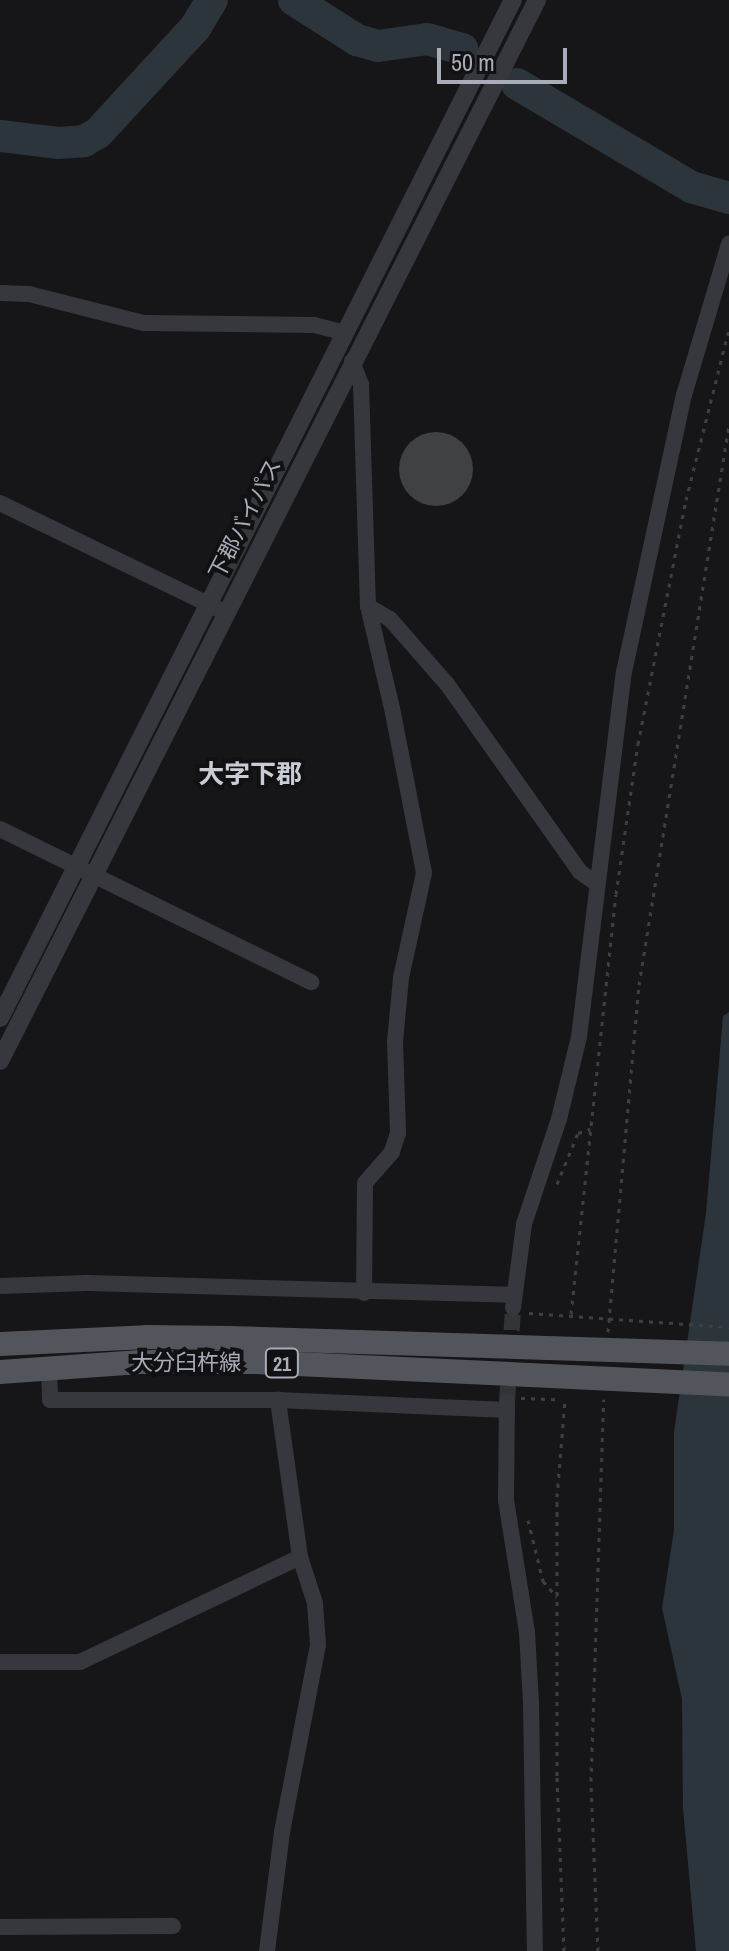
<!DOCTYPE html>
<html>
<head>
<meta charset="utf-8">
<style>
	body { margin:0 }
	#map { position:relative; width:729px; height:1951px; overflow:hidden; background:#161618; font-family:"Archivo Narrow","Noto Sans JP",sans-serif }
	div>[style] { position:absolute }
	.water>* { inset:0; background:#2c353c }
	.river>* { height:32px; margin:-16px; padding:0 16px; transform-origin:16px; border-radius:16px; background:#2c353c }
	.building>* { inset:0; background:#404145 }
	.round { border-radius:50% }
	.minor-tunnel>* { height:16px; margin-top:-8px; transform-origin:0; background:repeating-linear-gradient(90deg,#333438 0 16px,transparent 0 24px) }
	.path>* { height:3px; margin-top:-1.5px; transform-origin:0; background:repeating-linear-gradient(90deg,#3d3f44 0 4px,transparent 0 10px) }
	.minor>* { height:16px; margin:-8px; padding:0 8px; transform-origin:8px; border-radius:8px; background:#37383d }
	.tertiary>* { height:18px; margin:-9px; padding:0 9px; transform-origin:9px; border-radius:9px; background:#37383d }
	.primary>* { height:24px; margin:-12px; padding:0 12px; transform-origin:12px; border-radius:12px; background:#53555c }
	span { translate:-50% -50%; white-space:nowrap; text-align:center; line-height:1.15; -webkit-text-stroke:8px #111113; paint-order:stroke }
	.shield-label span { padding:2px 6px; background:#111113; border:2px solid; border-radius:6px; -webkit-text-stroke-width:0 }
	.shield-label { font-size:20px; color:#a8adb8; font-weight:700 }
	.street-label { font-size:22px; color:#a8adb8 }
	.quarter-label { font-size:26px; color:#c9ccd4; font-weight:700 }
	.scale { position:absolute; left:437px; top:48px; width:130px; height:36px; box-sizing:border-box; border:4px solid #a8adb8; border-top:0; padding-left:10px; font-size:24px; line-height:28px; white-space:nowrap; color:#a8adb8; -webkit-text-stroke:6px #111113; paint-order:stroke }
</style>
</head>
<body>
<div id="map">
	<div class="water">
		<div style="clip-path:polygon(729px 1012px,729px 1951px,696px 1951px,683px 1808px,682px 1699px,662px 1608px,674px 1530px,674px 1432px,706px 1213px,723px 1016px)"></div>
	</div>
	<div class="river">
		<div style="left:294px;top:0;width:75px;rotate:32.4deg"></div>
		<div style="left:357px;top:40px;width:22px;rotate:16deg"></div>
		<div style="left:378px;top:46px;width:49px;rotate:-8.1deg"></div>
		<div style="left:427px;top:39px;width:37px;rotate:16deg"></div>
		<div style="left:517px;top:84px;width:202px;rotate:30.6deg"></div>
		<div style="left:691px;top:187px;width:40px;rotate:16deg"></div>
		<div style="left:0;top:136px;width:58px;rotate:6.9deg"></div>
		<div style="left:58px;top:143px;width:26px;rotate:-4deg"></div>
		<div style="left:84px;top:141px;width:16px;rotate:-30deg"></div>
		<div style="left:98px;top:133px;width:143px;rotate:-47.3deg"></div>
		<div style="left:195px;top:28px;width:33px;rotate:-59deg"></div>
	</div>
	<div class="building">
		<div class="round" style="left:399px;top:432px;width:74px;height:74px"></div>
	</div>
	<div class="minor-tunnel">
		<div style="left:507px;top:1402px;width:94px;rotate:-86.3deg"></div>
	</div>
	<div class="path">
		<div style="left:557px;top:1184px;width:55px;rotate:-67.6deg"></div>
		<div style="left:578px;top:1133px;width:13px;rotate:-18deg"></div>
		<div style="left:529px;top:1313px;width:200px;rotate:4deg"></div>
		<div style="left:571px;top:1314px;width:422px;rotate:-83.9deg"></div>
		<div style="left:616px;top:894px;width:152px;rotate:-81.7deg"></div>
		<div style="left:638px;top:744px;width:249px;rotate:-78.9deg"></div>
		<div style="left:686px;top:500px;width:176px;rotate:-75.9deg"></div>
		<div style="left:608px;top:1332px;width:348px;rotate:-84.9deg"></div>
		<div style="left:639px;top:985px;width:567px;rotate:-80.87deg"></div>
		<div style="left:521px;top:1398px;width:36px;rotate:2deg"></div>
		<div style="left:528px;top:1520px;width:63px;rotate:76.2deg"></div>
		<div style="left:543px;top:1581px;width:21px;rotate:49deg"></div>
		<div style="left:564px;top:1951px;width:175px;rotate:-92.3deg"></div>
		<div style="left:557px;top:1776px;width:279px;rotate:-90deg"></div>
		<div style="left:557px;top:1497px;width:98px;rotate:-85.3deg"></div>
		<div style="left:598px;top:1951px;width:170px;rotate:-92.4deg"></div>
		<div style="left:591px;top:1781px;width:382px;rotate:-88.1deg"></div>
	</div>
	<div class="minor">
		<div style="left:0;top:293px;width:29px;rotate:2deg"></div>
		<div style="left:29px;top:294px;width:119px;rotate:14.2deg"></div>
		<div style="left:144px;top:323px;width:170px;rotate:0.7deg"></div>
		<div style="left:314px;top:325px;width:32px;rotate:14deg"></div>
		<div style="left:352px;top:361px;width:25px;rotate:69deg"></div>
		<div style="left:361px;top:384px;width:222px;rotate:88.2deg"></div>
		<div style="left:368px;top:606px;width:105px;rotate:76.8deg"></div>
		<div style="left:392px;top:708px;width:168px;rotate:79deg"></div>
		<div style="left:424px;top:873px;width:107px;rotate:102.4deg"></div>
		<div style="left:401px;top:978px;width:63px;rotate:95.4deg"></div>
		<div style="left:395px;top:1041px;width:92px;rotate:88.1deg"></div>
		<div style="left:398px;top:1133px;width:20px;rotate:108deg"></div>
		<div style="left:392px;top:1152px;width:41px;rotate:131.1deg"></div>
		<div style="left:365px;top:1183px;width:110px;rotate:90.5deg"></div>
		<div style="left:0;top:503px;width:249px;rotate:25.9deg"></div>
		<div style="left:368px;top:606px;width:26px;rotate:31deg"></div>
		<div style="left:390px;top:619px;width:86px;rotate:48.8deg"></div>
		<div style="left:447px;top:684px;width:230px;rotate:54.7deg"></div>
		<div style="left:580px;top:872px;width:19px;rotate:35deg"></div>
		<div style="left:0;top:829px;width:347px;rotate:26.2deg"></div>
		<div style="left:0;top:1286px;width:87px;rotate:-2deg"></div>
		<div style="left:87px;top:1283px;width:427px;rotate:1.6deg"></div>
		<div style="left:513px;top:1308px;width:85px;rotate:-82.5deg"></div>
		<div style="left:524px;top:1224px;width:111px;rotate:-71.6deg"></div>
		<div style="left:559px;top:1119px;width:84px;rotate:-76.3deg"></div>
		<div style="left:579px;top:1037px;width:368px;rotate:-83deg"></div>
		<div style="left:624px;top:672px;width:283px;rotate:-77.8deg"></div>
		<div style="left:684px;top:395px;width:158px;rotate:-73.4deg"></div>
		<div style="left:49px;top:1368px;width:32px;rotate:88deg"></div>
		<div style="left:50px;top:1400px;width:228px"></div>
		<div style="left:278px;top:1400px;width:229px;rotate:2.5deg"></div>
		<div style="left:507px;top:1402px;width:98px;rotate:90.6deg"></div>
		<div style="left:506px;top:1500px;width:134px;rotate:81deg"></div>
		<div style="left:527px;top:1632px;width:71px;rotate:86.8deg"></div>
		<div style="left:531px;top:1703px;width:248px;rotate:89.1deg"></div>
		<div style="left:0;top:1662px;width:80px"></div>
		<div style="left:80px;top:1662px;width:244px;rotate:-25.5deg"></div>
		<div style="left:0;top:1927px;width:173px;rotate:-0.3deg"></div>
		<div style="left:267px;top:1951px;width:120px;rotate:-82.8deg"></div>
		<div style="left:282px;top:1832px;width:190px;rotate:-79.1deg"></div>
		<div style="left:318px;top:1645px;width:42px;rotate:-94.1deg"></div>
		<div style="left:315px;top:1603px;width:48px;rotate:-108.1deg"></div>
		<div style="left:300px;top:1557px;width:159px;rotate:-98deg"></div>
	</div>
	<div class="tertiary">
		<div style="left:0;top:1018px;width:1140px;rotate:-63.26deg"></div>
		<div style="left:0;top:1061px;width:1189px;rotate:-63.15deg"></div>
	</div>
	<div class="primary">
		<div style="left:0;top:1344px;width:146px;rotate:-2.7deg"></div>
		<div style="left:146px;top:1337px;width:84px;rotate:0.7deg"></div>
		<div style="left:230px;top:1338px;width:499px;rotate:1.8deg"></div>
		<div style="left:0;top:1372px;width:140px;rotate:-4.1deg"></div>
		<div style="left:140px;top:1362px;width:114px"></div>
		<div style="left:254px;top:1362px;width:476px;rotate:2.7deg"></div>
	</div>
	<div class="shield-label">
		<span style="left:282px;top:1363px">21</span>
	</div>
	<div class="street-label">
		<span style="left:245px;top:519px;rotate:-63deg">下郡バイパス</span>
		<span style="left:186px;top:1363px">大分臼杵線</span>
	</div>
	<div class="quarter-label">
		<span style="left:250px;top:774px">大字下郡</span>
	</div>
	<div class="scale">50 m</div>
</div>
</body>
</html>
